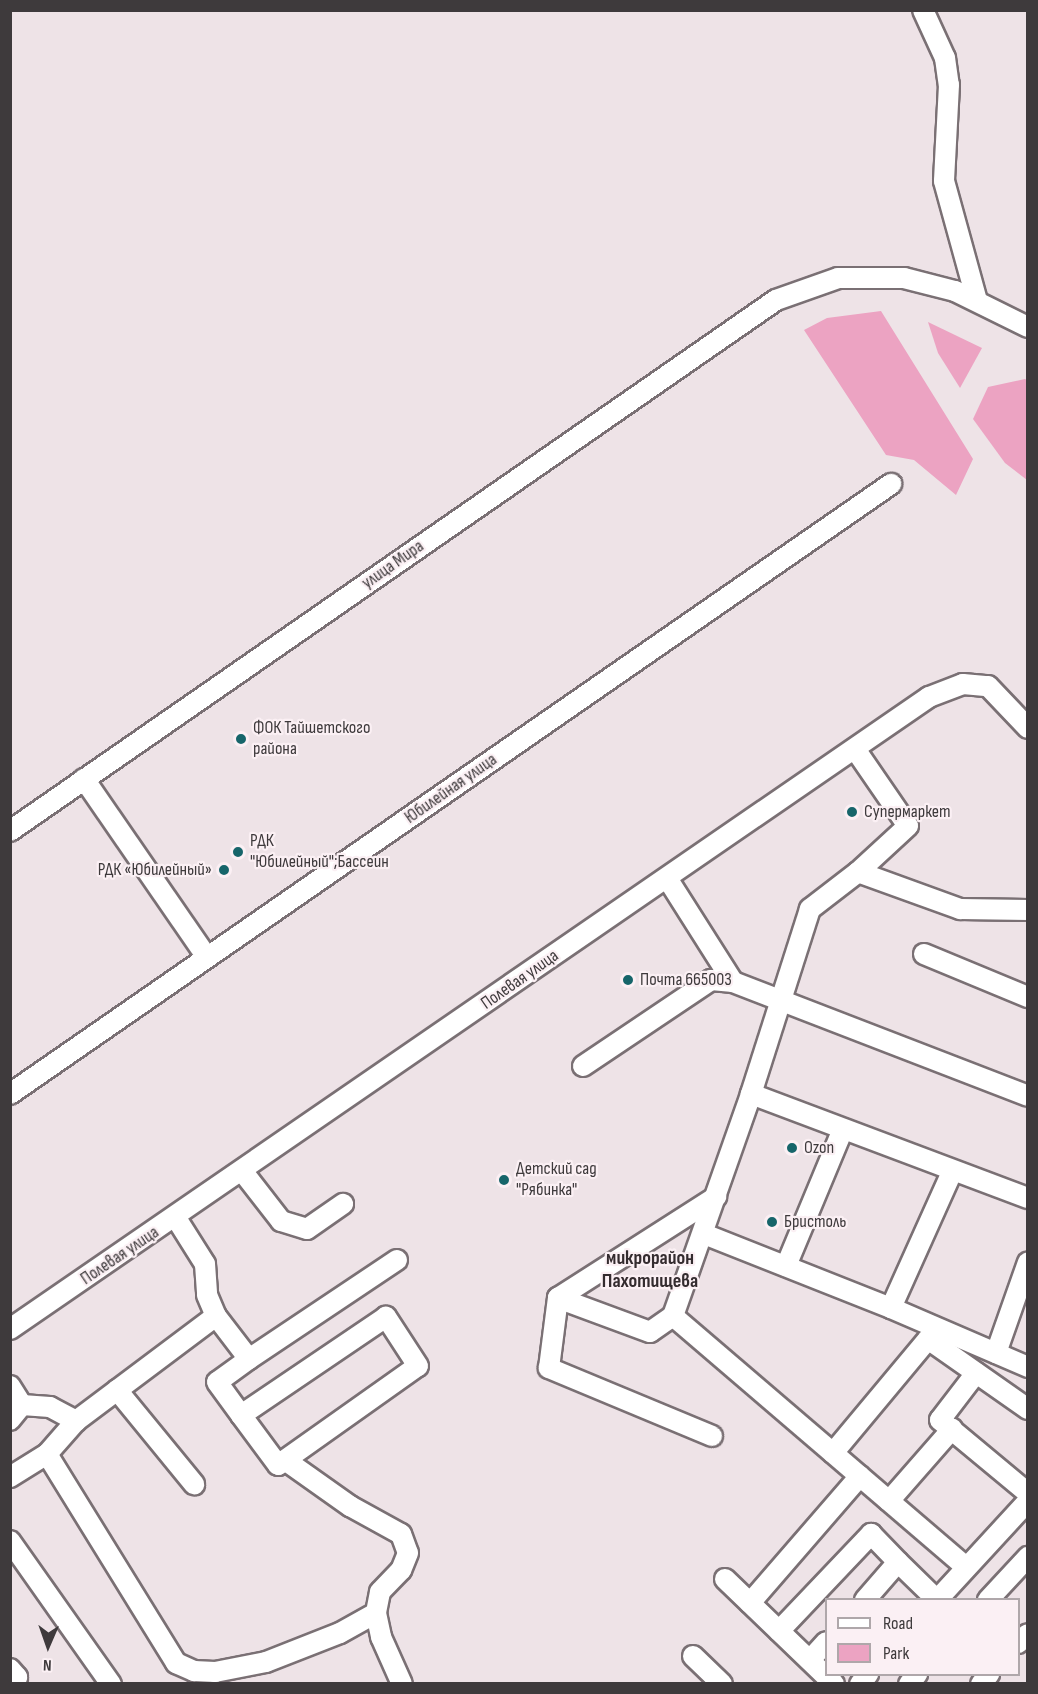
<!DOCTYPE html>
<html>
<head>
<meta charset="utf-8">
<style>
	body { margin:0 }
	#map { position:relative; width:1038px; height:1694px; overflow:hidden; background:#eee3e7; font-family:"Sofia Sans Condensed",sans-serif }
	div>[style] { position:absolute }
	.green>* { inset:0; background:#eca3c2 }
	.roads { filter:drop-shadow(2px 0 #7a7074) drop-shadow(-2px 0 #7a7074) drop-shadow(0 2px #7a7074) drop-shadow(0 -2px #7a7074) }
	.minor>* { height:20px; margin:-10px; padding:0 10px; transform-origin:10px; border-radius:10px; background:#fff }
	.dots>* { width:16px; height:16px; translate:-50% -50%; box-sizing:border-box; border:3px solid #fbf0f4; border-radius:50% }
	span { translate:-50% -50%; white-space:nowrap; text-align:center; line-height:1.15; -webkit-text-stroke:4.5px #fbf0f4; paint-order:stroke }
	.street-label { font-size:18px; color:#3e3a3c }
	.poi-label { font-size:18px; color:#3e3a3c }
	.left { translate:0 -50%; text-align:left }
	.right { translate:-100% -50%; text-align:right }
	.neighbourhood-label { font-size:20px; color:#342c2f; font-weight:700 }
	.frame { position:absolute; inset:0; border:12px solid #3e3a3c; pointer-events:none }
	.legend { position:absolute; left:825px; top:1598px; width:195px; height:78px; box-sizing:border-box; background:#fbf0f4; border:2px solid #afa7aa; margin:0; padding:8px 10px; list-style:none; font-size:18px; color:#3e3a3c }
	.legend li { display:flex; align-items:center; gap:12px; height:30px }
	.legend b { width:30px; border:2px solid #afa7aa }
	.north { position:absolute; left:18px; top:1616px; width:60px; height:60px; -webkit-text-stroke:4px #fbf0f4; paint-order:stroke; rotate:182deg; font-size:16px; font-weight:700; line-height:24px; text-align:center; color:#3e3a3c }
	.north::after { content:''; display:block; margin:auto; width:21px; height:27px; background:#3e3a3c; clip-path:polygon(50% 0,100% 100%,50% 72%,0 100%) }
</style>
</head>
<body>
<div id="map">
	<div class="green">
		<div style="clip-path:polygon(881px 311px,973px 459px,956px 495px,914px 460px,886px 455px,804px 330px,827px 318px)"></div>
		<div style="clip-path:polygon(928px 322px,982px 348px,960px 388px,938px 353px)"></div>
		<div style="clip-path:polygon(1025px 379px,1028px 381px,1027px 480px,1005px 463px,973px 419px,988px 387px)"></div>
	</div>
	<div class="roads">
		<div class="minor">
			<div style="left:923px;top:10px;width:53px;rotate:65.4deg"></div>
			<div style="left:945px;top:58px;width:27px;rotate:82deg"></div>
			<div style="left:949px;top:85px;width:96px;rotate:93deg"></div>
			<div style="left:944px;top:181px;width:124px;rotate:74.6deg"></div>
			<div style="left:855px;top:749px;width:93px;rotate:55.5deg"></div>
			<div style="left:908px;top:826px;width:68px;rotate:137.4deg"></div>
			<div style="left:858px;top:872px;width:61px;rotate:142.4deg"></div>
			<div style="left:810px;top:909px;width:194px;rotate:107.7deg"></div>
			<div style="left:751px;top:1094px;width:296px;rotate:20.6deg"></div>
			<div style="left:84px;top:779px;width:216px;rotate:55.4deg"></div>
			<div style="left:10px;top:831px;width:932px;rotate:-34.73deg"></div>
			<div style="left:776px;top:300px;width:66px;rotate:-19.5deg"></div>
			<div style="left:838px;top:278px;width:66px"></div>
			<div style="left:904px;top:278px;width:53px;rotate:14.3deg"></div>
			<div style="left:955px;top:291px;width:81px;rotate:26.3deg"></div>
			<div style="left:858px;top:872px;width:109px;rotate:19.9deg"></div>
			<div style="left:960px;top:909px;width:68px;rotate:0.8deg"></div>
			<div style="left:667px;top:878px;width:123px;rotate:57.6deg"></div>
			<div style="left:924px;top:954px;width:113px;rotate:22.5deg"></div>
			<div style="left:583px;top:1066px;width:154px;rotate:-33.9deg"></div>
			<div style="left:711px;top:980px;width:22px;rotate:5deg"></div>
			<div style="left:733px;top:982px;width:316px;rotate:21.1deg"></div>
			<div style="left:10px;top:1094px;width:1072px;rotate:-34.7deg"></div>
			<div style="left:243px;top:1172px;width:62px;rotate:52.2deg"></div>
			<div style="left:281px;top:1221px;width:27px;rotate:17deg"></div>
			<div style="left:307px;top:1229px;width:44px;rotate:-34.8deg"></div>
			<div style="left:952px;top:1172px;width:149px;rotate:114.2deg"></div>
			<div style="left:891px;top:1308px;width:149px;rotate:23.3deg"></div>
			<div style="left:176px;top:1218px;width:54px;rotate:57.8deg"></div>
			<div style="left:205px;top:1264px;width:31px;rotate:86deg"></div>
			<div style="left:207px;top:1295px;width:23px;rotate:67deg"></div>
			<div style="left:216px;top:1316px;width:54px;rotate:52.5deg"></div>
			<div style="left:249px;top:1359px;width:39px;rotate:144deg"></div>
			<div style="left:217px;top:1382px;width:41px;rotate:54deg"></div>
			<div style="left:241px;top:1415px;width:62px;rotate:53.5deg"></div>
			<div style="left:278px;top:1465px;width:171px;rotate:-35.3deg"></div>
			<div style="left:418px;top:1366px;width:59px;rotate:-123.1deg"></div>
			<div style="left:386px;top:1317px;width:175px;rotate:145.9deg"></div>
			<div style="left:704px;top:1234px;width:201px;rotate:21.6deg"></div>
			<div style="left:786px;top:1266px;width:148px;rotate:-67.4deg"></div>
			<div style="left:558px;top:1298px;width:188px;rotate:-32.6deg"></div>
			<div style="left:673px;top:1316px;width:386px;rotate:40.6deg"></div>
			<div style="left:10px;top:1329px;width:1115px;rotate:-34.52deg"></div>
			<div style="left:929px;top:697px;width:36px;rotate:-21deg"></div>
			<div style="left:963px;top:684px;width:25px;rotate:5deg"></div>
			<div style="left:988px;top:686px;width:58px;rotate:46.4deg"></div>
			<div style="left:996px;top:1353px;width:96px;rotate:-70.6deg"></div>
			<div style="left:249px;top:1359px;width:178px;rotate:-33.8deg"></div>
			<div style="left:976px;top:1373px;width:59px;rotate:127.5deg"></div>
			<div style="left:940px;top:1420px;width:114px;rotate:39.7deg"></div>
			<div style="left:10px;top:1386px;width:22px;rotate:58deg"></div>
			<div style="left:22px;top:1405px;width:19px;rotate:129deg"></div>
			<div style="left:117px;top:1390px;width:122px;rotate:50.7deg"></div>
			<div style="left:22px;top:1405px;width:28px;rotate:4deg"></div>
			<div style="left:50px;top:1407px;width:30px;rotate:28deg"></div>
			<div style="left:712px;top:1436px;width:177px;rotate:-157.4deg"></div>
			<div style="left:549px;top:1368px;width:71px;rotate:-82.7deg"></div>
			<div style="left:558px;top:1298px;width:98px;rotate:20.3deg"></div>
			<div style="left:650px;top:1332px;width:28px;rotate:-35deg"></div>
			<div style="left:673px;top:1316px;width:235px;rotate:-70.6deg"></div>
			<div style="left:833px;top:1453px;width:148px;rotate:-50.2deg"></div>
			<div style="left:928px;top:1339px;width:122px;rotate:35deg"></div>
			<div style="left:47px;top:1454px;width:246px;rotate:58.3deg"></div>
			<div style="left:176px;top:1663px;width:20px;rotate:24deg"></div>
			<div style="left:194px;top:1671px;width:21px;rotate:3deg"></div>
			<div style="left:215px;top:1672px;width:52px;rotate:-11.1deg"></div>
			<div style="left:266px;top:1662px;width:79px;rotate:-21.4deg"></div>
			<div style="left:340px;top:1633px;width:41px;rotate:-29.1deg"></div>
			<div style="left:285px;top:1460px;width:80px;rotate:35.3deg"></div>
			<div style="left:350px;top:1506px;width:58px;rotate:28.8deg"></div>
			<div style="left:401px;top:1534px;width:20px;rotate:70deg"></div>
			<div style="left:408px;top:1553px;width:18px;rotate:112deg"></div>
			<div style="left:401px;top:1570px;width:30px;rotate:134deg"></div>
			<div style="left:380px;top:1592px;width:21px;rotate:101deg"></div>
			<div style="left:376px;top:1613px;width:25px;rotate:78deg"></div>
			<div style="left:381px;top:1637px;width:51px;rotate:65.9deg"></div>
			<div style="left:10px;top:1477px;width:44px;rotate:-31.9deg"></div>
			<div style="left:47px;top:1454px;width:44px;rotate:-48.7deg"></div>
			<div style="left:76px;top:1421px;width:175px;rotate:-36.9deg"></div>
			<div style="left:889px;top:1501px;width:96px;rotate:-48.8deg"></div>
			<div style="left:10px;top:1541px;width:175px;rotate:54.8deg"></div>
			<div style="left:725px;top:1579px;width:151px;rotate:43.9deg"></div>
			<div style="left:865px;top:1600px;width:50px;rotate:-49deg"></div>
			<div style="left:898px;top:1562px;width:54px;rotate:44.3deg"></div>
			<div style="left:937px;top:1600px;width:134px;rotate:-47.4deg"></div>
			<div style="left:988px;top:1600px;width:59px;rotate:-47.1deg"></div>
			<div style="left:750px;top:1603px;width:168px;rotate:-49.1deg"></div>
			<div style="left:779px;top:1631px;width:134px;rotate:-46.5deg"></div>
			<div style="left:871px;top:1534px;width:39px;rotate:46deg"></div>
			<div style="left:1018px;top:1643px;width:13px;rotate:-42deg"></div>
			<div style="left:693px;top:1656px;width:40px;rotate:44deg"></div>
			<div style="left:810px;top:1660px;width:24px;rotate:-48deg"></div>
			<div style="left:10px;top:1669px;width:11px;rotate:49deg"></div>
			<div style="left:17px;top:1677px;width:8px;rotate:150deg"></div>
			<div style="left:860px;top:1684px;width:13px;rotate:-51deg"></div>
			<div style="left:909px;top:1684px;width:13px;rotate:-51deg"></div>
			<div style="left:981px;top:1684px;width:13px;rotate:-51deg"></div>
		</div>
	</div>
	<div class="dots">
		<div style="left:241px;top:739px;background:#16656a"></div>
		<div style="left:852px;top:812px;background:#16656a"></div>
		<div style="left:238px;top:852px;background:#16656a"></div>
		<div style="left:224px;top:870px;background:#16656a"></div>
		<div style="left:628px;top:980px;background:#16656a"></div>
		<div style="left:792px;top:1148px;background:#16656a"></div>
		<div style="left:504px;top:1180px;background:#16656a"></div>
		<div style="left:772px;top:1222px;background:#16656a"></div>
	</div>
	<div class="street-label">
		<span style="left:393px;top:565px;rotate:-35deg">улица Мира</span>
		<span style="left:451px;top:789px;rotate:-35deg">Юбилейная улица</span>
		<span style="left:520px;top:980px;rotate:-35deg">Полевая улица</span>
		<span style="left:120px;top:1256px;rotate:-34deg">Полевая улица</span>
	</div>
	<div class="poi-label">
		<span class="left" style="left:253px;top:739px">ФОК Тайшетского<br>района</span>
		<span class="left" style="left:864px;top:812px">Супермаркет</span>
		<span class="left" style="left:250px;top:852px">РДК<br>"Юбилейный";Бассеин</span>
		<span class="right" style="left:212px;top:870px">РДК «Юбилейный»</span>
		<span class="left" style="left:640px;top:980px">Почта 665003</span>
		<span class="left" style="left:804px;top:1148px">Ozon</span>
		<span class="left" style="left:516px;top:1180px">Детский сад<br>"Рябинка"</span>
		<span class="left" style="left:784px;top:1222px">Бристоль</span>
	</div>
	<div class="neighbourhood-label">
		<span style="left:650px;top:1270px">микрорайон<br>Пахотищева</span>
	</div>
	<div class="frame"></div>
	<ul class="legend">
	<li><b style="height:8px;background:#fff"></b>Road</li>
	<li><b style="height:16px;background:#eca3c2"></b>Park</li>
	</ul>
	<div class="north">N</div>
</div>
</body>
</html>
